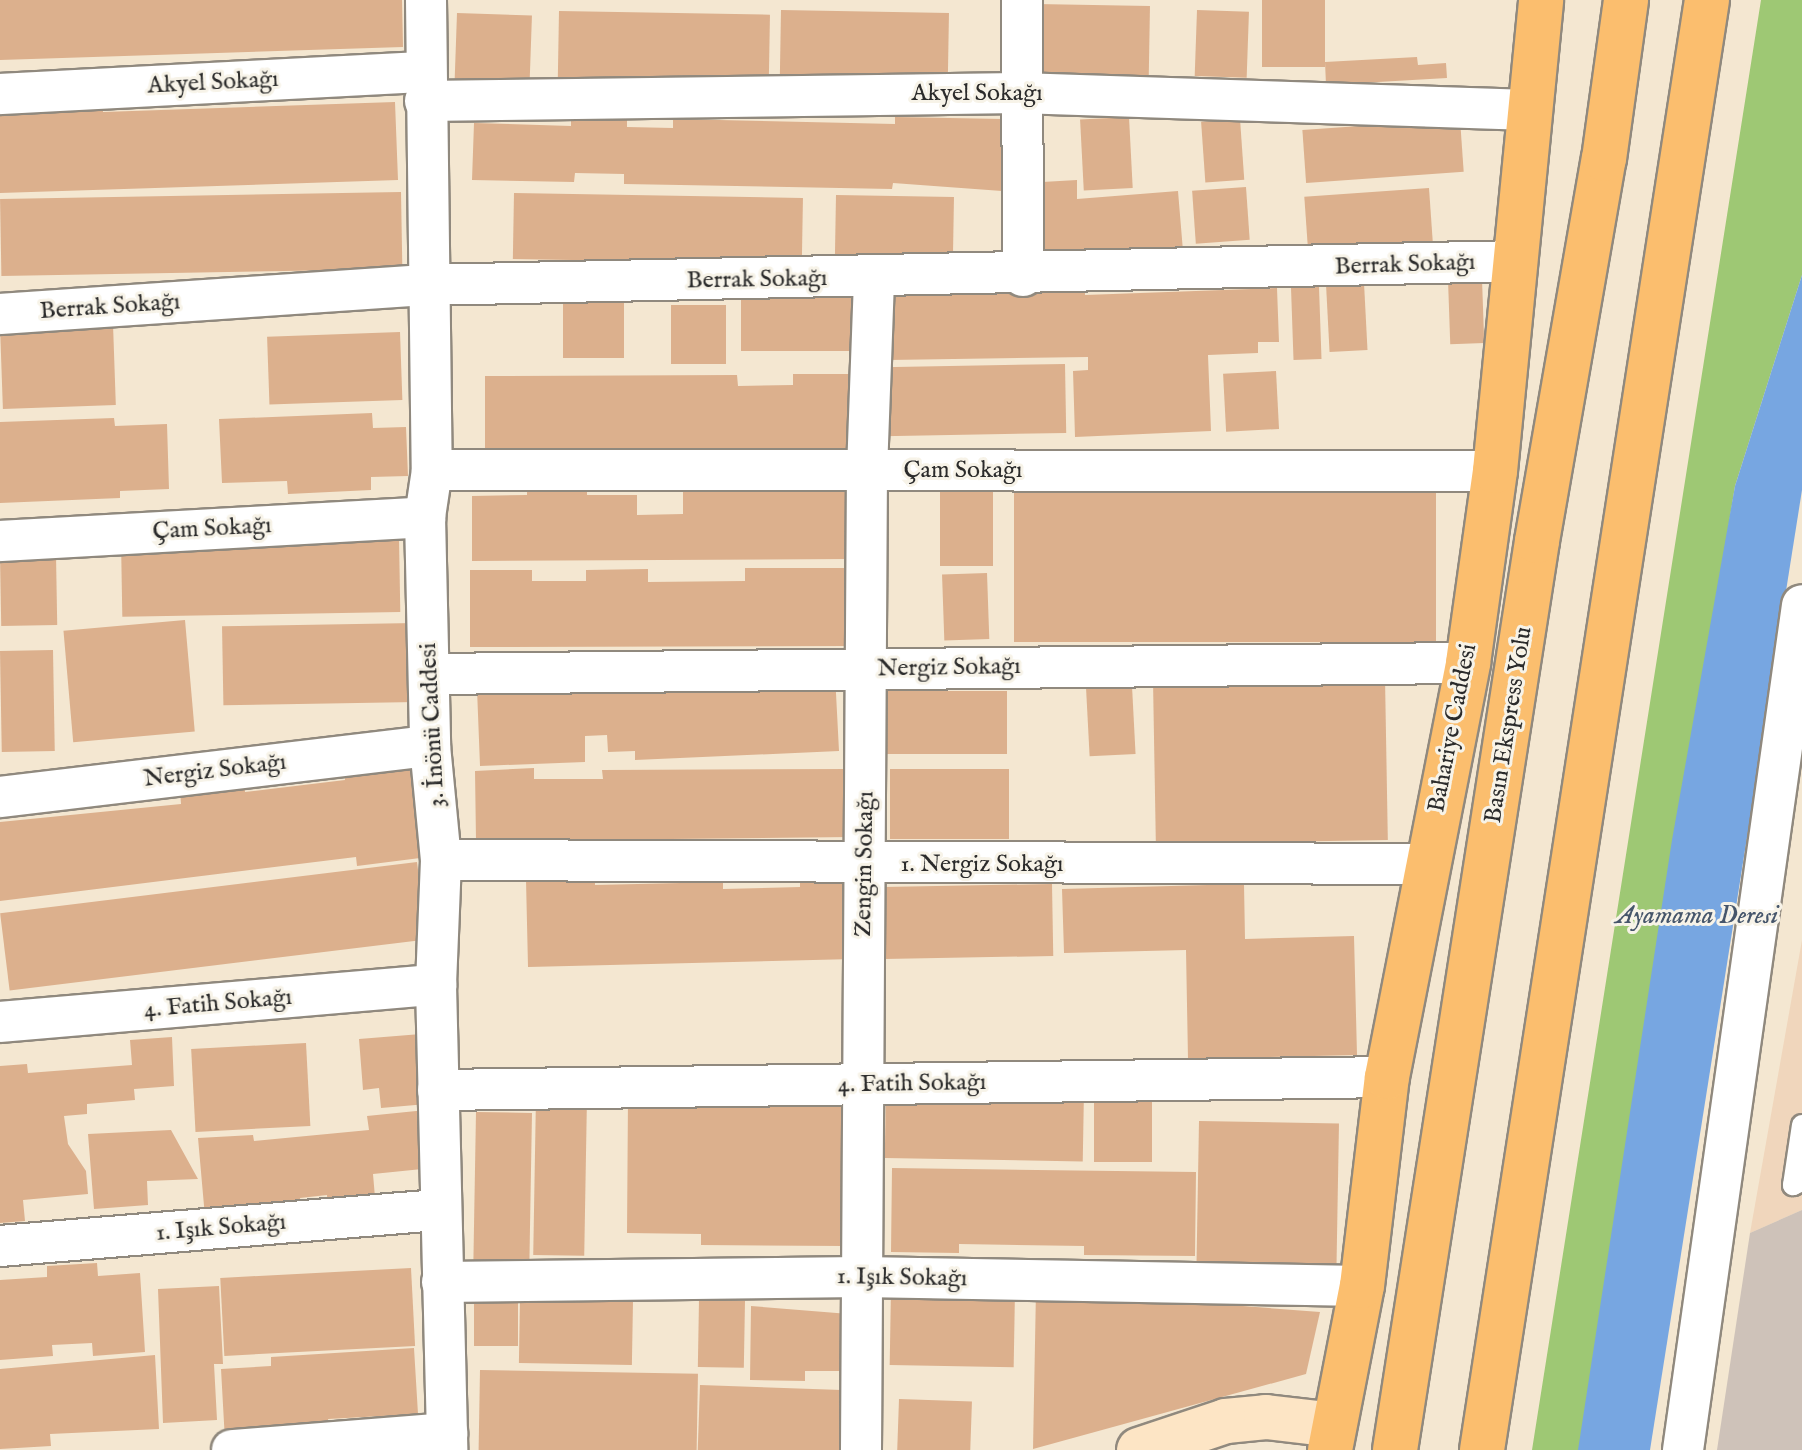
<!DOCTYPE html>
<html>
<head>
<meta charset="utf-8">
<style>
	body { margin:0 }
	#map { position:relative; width:1802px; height:1450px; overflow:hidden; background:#f4e7d1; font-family:"IM FELL English",serif }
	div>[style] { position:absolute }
	.built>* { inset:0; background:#f0d6bc }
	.industrial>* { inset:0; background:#cec2b9 }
	.green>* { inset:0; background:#9ec874 }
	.water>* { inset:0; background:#77a6e1 }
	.building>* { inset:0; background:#dcb08d; transform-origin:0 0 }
	.roads { filter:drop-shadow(2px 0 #90897e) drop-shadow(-2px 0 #90897e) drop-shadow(0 2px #90897e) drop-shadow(0 -2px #90897e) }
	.lane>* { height:20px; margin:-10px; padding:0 10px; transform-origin:10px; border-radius:10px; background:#fff }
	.street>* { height:40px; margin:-20px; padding:0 20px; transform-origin:20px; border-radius:20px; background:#fff }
	.secondary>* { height:44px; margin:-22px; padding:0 22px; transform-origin:22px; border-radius:22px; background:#fde5c5 }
	.primary>* { height:44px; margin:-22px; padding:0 22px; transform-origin:22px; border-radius:22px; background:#fbbe6e }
	.highway>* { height:44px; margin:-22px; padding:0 22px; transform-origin:22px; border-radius:22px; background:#fbbe6e }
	span { translate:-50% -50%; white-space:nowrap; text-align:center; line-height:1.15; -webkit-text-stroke:6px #f7f3e8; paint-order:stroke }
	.street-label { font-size:24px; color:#2b2b2b }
	.water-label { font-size:26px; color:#46566b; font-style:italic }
</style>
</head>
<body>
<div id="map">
	<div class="built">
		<div style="clip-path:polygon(1802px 940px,1802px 1210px,1750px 1233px)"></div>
	</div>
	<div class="industrial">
		<div style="clip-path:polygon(1802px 1210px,1802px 1450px,1717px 1450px,1750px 1233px)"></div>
	</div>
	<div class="green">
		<div style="clip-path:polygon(1761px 0,1802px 0,1802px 275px,1735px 486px,1579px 1450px,1532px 1450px)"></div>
	</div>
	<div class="water">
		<div style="clip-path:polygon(1802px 275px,1802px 490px,1650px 1450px,1578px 1450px,1672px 840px,1735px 486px)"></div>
	</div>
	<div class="building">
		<div style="clip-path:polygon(0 0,402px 0,403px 47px,0 60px)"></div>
		<div style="left:1262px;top:0;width:63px;height:67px"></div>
		<div style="left:1036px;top:4px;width:114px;height:74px;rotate:1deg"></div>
		<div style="left:781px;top:10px;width:168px;height:68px;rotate:1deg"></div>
		<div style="left:1197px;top:10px;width:52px;height:66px;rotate:2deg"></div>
		<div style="left:559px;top:11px;width:211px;height:69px;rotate:1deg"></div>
		<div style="left:457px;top:13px;width:75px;height:66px;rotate:2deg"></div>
		<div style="clip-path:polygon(1417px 57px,1418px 65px,1446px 63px,1447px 78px,1326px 85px,1325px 62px)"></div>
		<div style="clip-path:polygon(395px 102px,398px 180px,0 193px,0 106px,103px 103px,103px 112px)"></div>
		<div style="clip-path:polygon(895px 117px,1003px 119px,1002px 191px,893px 183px,892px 189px,624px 184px,624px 174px,575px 173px,574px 182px,472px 180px,474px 123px,571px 126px,571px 119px,627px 120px,627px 127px,673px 128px,673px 119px,895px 124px)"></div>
		<div style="left:1129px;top:117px;width:71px;height:49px;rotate:87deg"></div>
		<div style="left:1240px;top:119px;width:61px;height:39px;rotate:86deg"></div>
		<div style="left:1460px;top:119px;width:53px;height:158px;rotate:86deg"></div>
		<div style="clip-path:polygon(1077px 180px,1077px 199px,1178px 191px,1183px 251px,1030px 261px,1025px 183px)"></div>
		<div style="left:1246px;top:187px;width:53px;height:54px;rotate:86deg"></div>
		<div style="left:1429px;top:188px;width:58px;height:125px;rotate:86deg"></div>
		<div style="left:401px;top:192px;width:77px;height:401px;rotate:89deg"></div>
		<div style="left:514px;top:193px;width:289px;height:66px;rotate:1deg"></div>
		<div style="left:836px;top:195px;width:118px;height:62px;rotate:1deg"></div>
		<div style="left:1482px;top:279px;width:64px;height:34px;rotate:88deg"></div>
		<div style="left:1364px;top:283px;width:67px;height:38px;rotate:87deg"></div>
		<div style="clip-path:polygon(1085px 285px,1085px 295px,1277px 288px,1279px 342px,1258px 342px,1258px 353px,1208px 355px,1211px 431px,1075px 437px,1073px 371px,1088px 370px,1088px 357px,889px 360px,888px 288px)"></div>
		<div style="left:1319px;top:287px;width:72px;height:28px;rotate:88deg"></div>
		<div style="left:741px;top:290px;width:117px;height:61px"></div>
		<div style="left:624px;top:302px;width:56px;height:61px;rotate:90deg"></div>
		<div style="left:671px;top:305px;width:55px;height:59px"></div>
		<div style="left:113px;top:324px;width:81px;height:113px;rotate:88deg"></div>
		<div style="left:400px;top:332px;width:68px;height:133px;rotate:88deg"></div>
		<div style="left:1065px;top:364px;width:69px;height:184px;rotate:89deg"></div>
		<div style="left:1276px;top:371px;width:58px;height:53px;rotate:87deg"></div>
		<div style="clip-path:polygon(793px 374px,856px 374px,856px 449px,485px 451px,485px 376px,737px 375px,738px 386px,793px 385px)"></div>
		<div style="clip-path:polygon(372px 413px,373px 428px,406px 427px,408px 476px,371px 477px,371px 490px,288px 494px,287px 481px,222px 483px,219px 419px)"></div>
		<div style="clip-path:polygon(114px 418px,115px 426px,167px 424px,169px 489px,120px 491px,120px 498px,0 503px,0 422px)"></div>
		<div style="left:1014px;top:479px;width:422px;height:163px"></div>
		<div style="clip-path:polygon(849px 481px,849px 559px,472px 561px,472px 496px,527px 495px,527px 483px,587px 482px,587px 495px,637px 495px,637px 515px,683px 514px,683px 482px)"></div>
		<div style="left:940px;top:484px;width:53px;height:82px"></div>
		<div style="left:399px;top:538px;width:74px;height:278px;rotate:89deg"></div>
		<div style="left:56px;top:555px;width:70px;height:56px;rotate:89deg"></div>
		<div style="clip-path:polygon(745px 568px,844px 568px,845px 646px,470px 647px,470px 570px,532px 570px,532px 581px,586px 581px,586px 570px,648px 569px,648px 582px,745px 581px)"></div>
		<div style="left:987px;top:573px;width:66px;height:45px;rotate:88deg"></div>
		<div style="left:185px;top:620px;width:112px;height:122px;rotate:85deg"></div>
		<div style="left:415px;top:623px;width:79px;height:193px;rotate:89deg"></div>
		<div style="left:53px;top:650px;width:101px;height:53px;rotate:89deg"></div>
		<div style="clip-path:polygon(835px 674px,839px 751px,635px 760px,635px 751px,608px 752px,607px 735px,585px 736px,585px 762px,480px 766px,477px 689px)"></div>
		<div style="left:1385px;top:678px;width:162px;height:232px;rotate:89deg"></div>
		<div style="left:1132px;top:686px;width:68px;height:46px;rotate:87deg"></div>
		<div style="left:880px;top:691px;width:127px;height:63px"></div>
		<div style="clip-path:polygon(416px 760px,428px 857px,357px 866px,356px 857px,0 901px,0 822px,181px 804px,180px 789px,244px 782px,245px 792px,345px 780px,344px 769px)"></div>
		<div style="clip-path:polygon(534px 768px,534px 779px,603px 779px,602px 770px,851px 769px,851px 837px,476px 841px,475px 771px)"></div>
		<div style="left:890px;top:769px;width:119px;height:70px"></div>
		<div style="left:417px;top:862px;width:78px;height:420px;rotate:83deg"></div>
		<div style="clip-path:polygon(595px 879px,595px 885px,723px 882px,723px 889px,800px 887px,800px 880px,852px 879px,854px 959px,528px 967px,526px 880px)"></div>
		<div style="left:1052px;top:884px;width:72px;height:169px;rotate:89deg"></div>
		<div style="clip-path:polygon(1244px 884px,1245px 939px,1354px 936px,1357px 1055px,1188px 1059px,1186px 950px,1064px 953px,1062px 889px)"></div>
		<div style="clip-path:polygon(421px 1034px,427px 1104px,381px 1108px,379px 1088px,363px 1090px,359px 1039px)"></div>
		<div style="clip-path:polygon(172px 1037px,174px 1086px,134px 1089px,135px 1100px,87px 1104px,87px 1114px,64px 1116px,68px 1144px,86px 1171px,88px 1194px,23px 1200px,25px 1221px,0 1223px,0 1066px,27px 1064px,28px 1073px,132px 1065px,130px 1040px)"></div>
		<div style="left:306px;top:1043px;width:83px;height:115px;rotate:87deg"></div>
		<div style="left:886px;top:1088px;width:198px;height:70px;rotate:1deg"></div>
		<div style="left:536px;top:1096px;width:51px;height:159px;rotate:1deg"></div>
		<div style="clip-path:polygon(628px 1096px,846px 1097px,844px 1246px,701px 1245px,701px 1234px,627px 1233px)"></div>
		<div style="left:1094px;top:1102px;width:58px;height:60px"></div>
		<div style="clip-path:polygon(426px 1110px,432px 1168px,373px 1174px,376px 1209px,328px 1214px,327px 1195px,300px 1198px,301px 1208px,205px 1217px,198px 1138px,253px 1135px,254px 1141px,369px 1130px,367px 1116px)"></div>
		<div style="left:476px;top:1112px;width:56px;height:154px;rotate:1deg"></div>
		<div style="left:1199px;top:1121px;width:140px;height:154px;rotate:1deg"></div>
		<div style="clip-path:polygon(171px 1130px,198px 1179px,147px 1181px,148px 1205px,94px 1209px,88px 1134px)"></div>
		<div style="clip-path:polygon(892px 1168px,1196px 1172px,1195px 1256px,1084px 1255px,1084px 1246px,959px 1244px,959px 1253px,891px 1252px)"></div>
		<div style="clip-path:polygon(97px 1263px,98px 1276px,140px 1273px,145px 1352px,93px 1356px,92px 1343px,52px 1345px,53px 1356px,0 1360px,0 1280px,47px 1277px,47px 1266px)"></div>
		<div style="left:411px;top:1268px;width:78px;height:191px;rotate:87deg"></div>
		<div style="left:518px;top:1285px;width:61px;height:44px;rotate:90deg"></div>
		<div style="clip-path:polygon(219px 1286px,223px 1364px,214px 1364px,217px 1420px,163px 1423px,158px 1289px)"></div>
		<div style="left:891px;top:1289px;width:124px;height:76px;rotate:1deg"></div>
		<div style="clip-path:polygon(1036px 1290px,1320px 1312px,1306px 1374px,1033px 1449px)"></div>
		<div style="left:520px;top:1300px;width:113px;height:63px;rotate:1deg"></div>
		<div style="left:699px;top:1300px;width:46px;height:67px;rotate:1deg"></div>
		<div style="clip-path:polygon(751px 1306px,849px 1314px,849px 1371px,805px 1371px,805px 1381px,750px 1380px)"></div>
		<div style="clip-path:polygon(414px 1348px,418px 1414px,328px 1419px,329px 1427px,225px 1441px,221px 1369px,271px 1366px,271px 1357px)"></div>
		<div style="clip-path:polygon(155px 1355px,159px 1429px,50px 1434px,51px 1446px,0 1449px,0 1369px)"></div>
		<div style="left:480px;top:1370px;width:218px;height:80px;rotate:1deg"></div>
		<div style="left:700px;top:1385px;width:149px;height:65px;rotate:2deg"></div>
		<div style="left:899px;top:1399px;width:73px;height:51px;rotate:2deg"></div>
	</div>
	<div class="roads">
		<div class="lane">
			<div style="left:1802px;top:1125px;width:61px;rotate:98.5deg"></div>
			<div style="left:1793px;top:1185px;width:10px;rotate:-24deg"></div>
		</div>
		<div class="street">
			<div style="left:426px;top:0;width:470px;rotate:89.3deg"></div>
			<div style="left:432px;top:470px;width:48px;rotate:98.5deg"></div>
			<div style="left:425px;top:517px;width:229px;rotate:88.7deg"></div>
			<div style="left:430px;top:746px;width:115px;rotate:84.5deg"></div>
			<div style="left:441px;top:860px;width:125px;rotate:92.3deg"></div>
			<div style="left:436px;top:985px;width:465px;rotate:88.6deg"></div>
			<div style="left:1022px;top:0;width:276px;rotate:89.8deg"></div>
			<div style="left:0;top:94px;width:426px;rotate:-3deg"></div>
			<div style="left:425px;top:101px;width:594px;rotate:-0.77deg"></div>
			<div style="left:1019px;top:93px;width:511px;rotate:1.91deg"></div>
			<div style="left:0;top:314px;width:428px;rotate:-3.9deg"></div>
			<div style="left:427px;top:285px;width:1088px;rotate:-1.26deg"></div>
			<div style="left:432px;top:470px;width:1063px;rotate:0.05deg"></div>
			<div style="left:0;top:541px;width:426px;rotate:-3.2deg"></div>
			<div style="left:430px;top:674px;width:1038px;rotate:-0.61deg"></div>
			<div style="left:0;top:797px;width:433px;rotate:-6.8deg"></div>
			<div style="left:441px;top:860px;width:985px;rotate:0.23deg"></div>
			<div style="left:0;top:1022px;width:438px;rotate:-4.9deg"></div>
			<div style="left:438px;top:1090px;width:949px;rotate:-0.78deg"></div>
			<div style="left:0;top:1246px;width:442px;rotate:-4.7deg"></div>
			<div style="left:442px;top:1282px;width:419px;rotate:-0.7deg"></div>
			<div style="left:861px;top:1277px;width:501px;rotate:1.03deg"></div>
			<div style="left:232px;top:1450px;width:216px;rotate:-4.5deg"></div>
			<div style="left:861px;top:1450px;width:979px;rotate:-89.65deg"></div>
			<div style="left:867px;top:471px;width:193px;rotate:-87.9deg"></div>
			<div style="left:1683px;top:1450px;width:853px;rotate:-81.98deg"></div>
		</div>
		<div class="secondary">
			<div style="left:1139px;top:1450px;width:92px;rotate:-18.4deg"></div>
			<div style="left:1226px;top:1421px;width:40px;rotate:-5.7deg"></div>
			<div style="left:1266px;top:1417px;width:68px;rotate:6.7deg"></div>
		</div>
		<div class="primary">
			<div style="left:1330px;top:1450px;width:167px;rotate:-79deg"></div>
			<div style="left:1362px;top:1286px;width:210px;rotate:-83.2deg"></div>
			<div style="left:1387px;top:1077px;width:422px;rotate:-78.9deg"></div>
			<div style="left:1468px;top:663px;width:194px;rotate:-82deg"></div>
			<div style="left:1495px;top:471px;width:473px;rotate:-84.4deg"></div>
		</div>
		<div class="highway">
			<div style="left:1395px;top:1450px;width:920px;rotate:-81.12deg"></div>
			<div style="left:1537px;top:541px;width:388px;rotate:-80.1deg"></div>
			<div style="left:1604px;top:159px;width:161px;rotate:-82.1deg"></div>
			<div style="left:1482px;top:1450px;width:1467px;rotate:-81.18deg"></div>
		</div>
	</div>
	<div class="street-label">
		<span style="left:213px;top:83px;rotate:-3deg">Akyel Sokağı</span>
		<span style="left:977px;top:94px">Akyel Sokağı</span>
		<span style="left:1405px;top:265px;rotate:-2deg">Berrak Sokağı</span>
		<span style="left:757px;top:280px;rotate:-1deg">Berrak Sokağı</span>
		<span style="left:110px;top:307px;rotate:-4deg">Berrak Sokağı</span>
		<span style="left:963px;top:471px">Çam Sokağı</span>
		<span style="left:212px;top:529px;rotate:-3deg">Çam Sokağı</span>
		<span style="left:949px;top:668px;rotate:-1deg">Nergiz Sokağı</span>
		<span style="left:433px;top:725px;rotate:-93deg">3. İnönü Caddesi</span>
		<span style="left:1509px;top:725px;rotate:-81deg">Basın Ekspress Yolu</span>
		<span style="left:1453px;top:728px;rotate:-79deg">Bahariye Caddesi</span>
		<span style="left:215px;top:771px;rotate:-7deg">Nergiz Sokağı</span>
		<span style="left:865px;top:864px;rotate:-89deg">Zengin Sokağı</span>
		<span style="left:982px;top:865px">1. Nergiz Sokağı</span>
		<span style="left:218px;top:1004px;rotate:-5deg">4. Fatih Sokağı</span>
		<span style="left:912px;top:1084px;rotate:-1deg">4. Fatih Sokağı</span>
		<span style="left:221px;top:1228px;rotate:-5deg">1. Işık Sokağı</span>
		<span style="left:902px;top:1278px;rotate:1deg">1. Işık Sokağı</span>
	</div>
	<div class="water-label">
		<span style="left:1697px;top:916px">Ayamama Deresi</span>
	</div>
</div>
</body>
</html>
